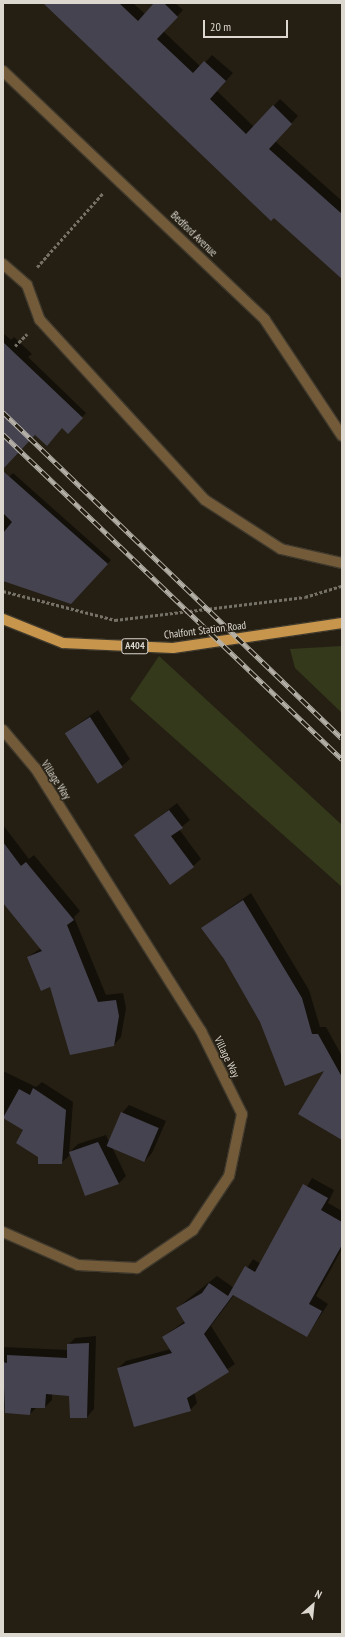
<!DOCTYPE html>
<html>
<head>
<meta charset="utf-8">
<style>
	body { margin:0 }
	#map { position:relative; width:345px; height:1637px; overflow:hidden; background:#251f13; font-family:"PT Sans Narrow",sans-serif }
	div>[style] { position:absolute }
	.green>* { inset:0; background:#34391c }
	.shadow>* { inset:0; background:#0007 }
	.building>* { inset:0; background:#464351; transform-origin:0 0 }
	.path>* { height:2.5px; margin-top:-1.25px; transform-origin:0; background:repeating-linear-gradient(90deg,#767167 0 3px,transparent 0 5px) }
	.roads { filter:drop-shadow(1px 0 #3f392d) drop-shadow(-1px 0 #3f392d) drop-shadow(0 1px #3f392d) drop-shadow(0 -1px #3f392d) }
	.minor>* { height:10px; margin:-5px; padding:0 5px; transform-origin:5px; border-radius:5px; background:#735b3a }
	.major>* { height:10px; margin:-5px; padding:0 5px; transform-origin:5px; border-radius:5px; background:#c7954c }
	.rail>* { height:4.5px; margin-top:-2.25px; transform-origin:0; background:repeating-linear-gradient(90deg,#251f13 0 9px,#b5b1a8 0 18px); box-sizing:border-box; border-block:1px solid #b5b1a8 }
	span { translate:-50% -50%; white-space:nowrap; text-align:center; line-height:1.15; -webkit-text-stroke:3px #251f13; paint-order:stroke }
	.shield-label span { padding:1px 3px; background:#251f13; border:1px solid; border-radius:3px; -webkit-text-stroke-width:0 }
	.shield-label { font-size:10px; color:#dcd8d0; font-weight:700 }
	.street-label { font-size:11px; color:#dcd8d0 }
	.frame { position:absolute; inset:0; border:4px solid #dcd8d0; pointer-events:none }
	.north { position:absolute; left:293px; top:1585px; width:40px; height:40px; -webkit-text-stroke:3px #251f13; paint-order:stroke; rotate:27deg; font-size:11px; font-weight:700; line-height:16px; text-align:center; color:#dcd8d0 }
	.north::after { content:''; display:block; margin:auto; width:14px; height:18px; background:#dcd8d0; clip-path:polygon(50% 0,100% 100%,50% 72%,0 100%) }
	.scale { position:absolute; left:203px; top:20px; width:85px; height:18px; box-sizing:border-box; border:2px solid #dcd8d0; border-top:0; padding-left:5px; font-size:12px; line-height:14px; white-space:nowrap; color:#dcd8d0; -webkit-text-stroke:3px #251f13; paint-order:stroke }
</style>
</head>
<body>
<div id="map">
	<div class="green">
		<div style="clip-path:polygon(342px 646px,342px 713px,295px 668px,290px 649px)"></div>
		<div style="clip-path:polygon(159px 656px,342px 825px,342px 887px,130px 699px)"></div>
	</div>
	<div class="shadow">
		<div style="clip-path:polygon(44px 3px,133px 3px,145px 14px,156px 3px,175px 3px,183px 10px,163px 31px,201px 67px,212px 55px,233px 73px,217px 91px,254px 127px,280px 99px,298px 116px,275px 141px,342px 201px,342px 277px)"></div>
		<div style="clip-path:polygon(3px 333px,11px 340px,14px 337px,32px 354px,28px 357px,86px 413px,68px 432px,62px 427px,47px 445px,35px 433px,3px 468px)"></div>
		<div style="clip-path:polygon(13px 473px,111px 560px,75px 599px,3px 579px,3px 483px)"></div>
		<div style="clip-path:polygon(98px 710px,130px 759px,122px 766px,66px 733px)"></div>
		<div style="clip-path:polygon(177px 803px,190px 820px,179px 829px,201px 859px,193px 866px,135px 836px)"></div>
		<div style="clip-path:polygon(3px 825px,29px 859px,34px 855px,80px 911px,74px 917px,106px 995px,123px 993px,126px 1008px,121px 1037px,114px 1045px,51px 986px,28px 957px,41px 948px,3px 902px)"></div>
		<div style="clip-path:polygon(251px 893px,309px 990px,320px 1027px,326px 1027px,342px 1056px,342px 1139px,326px 1069px,261px 1022px,225px 959px,202px 928px)"></div>
		<div style="clip-path:polygon(3px 1071px,36px 1087px,42px 1082px,73px 1102px,69px 1156px,61px 1163px,39px 1157px,24px 1130px,3px 1117px)"></div>
		<div style="clip-path:polygon(129px 1105px,166px 1121px,152px 1153px,145px 1161px,112px 1147px,126px 1176px,118px 1184px,70px 1152px,78px 1144px,106px 1135px,109px 1142px,122px 1113px)"></div>
		<div style="clip-path:polygon(312px 1178px,334px 1190px,328px 1203px,342px 1211px,342px 1249px,316px 1296px,328px 1304px,307px 1336px,234px 1295px,211px 1326px,235px 1364px,194px 1392px,197px 1403px,190px 1410px,118px 1368px,126px 1361px,171px 1349px,163px 1337px,185px 1321px,177px 1308px,217px 1276px,234px 1288px,253px 1259px,261px 1264px)"></div>
		<div style="clip-path:polygon(96px 1336px,94px 1409px,87px 1417px,70px 1395px,52px 1393px,52px 1400px,45px 1407px,37px 1407px,30px 1414px,3px 1407px,3px 1347px,68px 1350px,68px 1345px,75px 1338px)"></div>
	</div>
	<div class="building">
		<div style="clip-path:polygon(43px 3px,119px 3px,138px 21px,154px 3px,164px 3px,178px 17px,157px 39px,193px 73px,204px 61px,226px 81px,210px 99px,246px 134px,273px 105px,292px 124px,269px 149px,342px 214px,342px 279px,274px 218px,271px 221px)"></div>
		<div style="clip-path:polygon(3px 342px,83px 418px,68px 434px,62px 428px,47px 446px,35px 435px,3px 469px)"></div>
		<div style="clip-path:polygon(3px 471px,108px 564px,71px 604px,3px 581px,3px 533px,12px 522px,3px 513px)"></div>
		<div style="left:90px;top:717px;width:60px;height:30px;rotate:57deg"></div>
		<div style="clip-path:polygon(169px 810px,183px 828px,171px 836px,194px 867px,170px 885px,134px 835px)"></div>
		<div style="clip-path:polygon(3px 842px,21px 866px,26px 862px,74px 920px,67px 925px,98px 1002px,116px 1000px,119px 1016px,114px 1046px,70px 1055px,50px 987px,41px 991px,27px 957px,42px 951px,3px 903px)"></div>
		<div style="clip-path:polygon(243px 900px,302px 998px,312px 1034px,318px 1034px,342px 1077px,342px 1140px,298px 1114px,324px 1071px,285px 1086px,260px 1022px,224px 959px,201px 928px)"></div>
		<div style="clip-path:polygon(33px 1088px,66px 1110px,62px 1164px,38px 1164px,38px 1157px,16px 1143px,23px 1130px,3px 1118px,19px 1089px,30px 1095px)"></div>
		<div style="left:121px;top:1112px;width:41px;height:37px;rotate:23deg"></div>
		<div style="clip-path:polygon(98px 1142px,119px 1184px,85px 1196px,69px 1152px)"></div>
		<div style="clip-path:polygon(303px 1184px,328px 1198px,321px 1210px,342px 1222px,342px 1245px,309px 1304px,322px 1311px,307px 1337px,233px 1295px,204px 1334px,229px 1372px,187px 1398px,191px 1411px,134px 1427px,117px 1368px,172px 1353px,162px 1337px,185px 1323px,176px 1308px,202px 1293px,209px 1283px,228px 1296px,245px 1266px,255px 1272px)"></div>
		<div style="clip-path:polygon(89px 1343px,87px 1418px,70px 1418px,69px 1396px,46px 1394px,45px 1408px,31px 1408px,30px 1415px,5px 1413px,3px 1362px,7px 1363px,7px 1355px,67px 1358px,67px 1344px)"></div>
	</div>
	<div class="path">
		<div style="left:37px;top:267px;width:99px;rotate:-48.3deg"></div>
		<div style="left:15px;top:346px;width:17px;rotate:-45deg"></div>
		<div style="left:3px;top:591px;width:116px;rotate:14.5deg"></div>
		<div style="left:115px;top:620px;width:191px;rotate:-6.9deg"></div>
		<div style="left:305px;top:597px;width:39px;rotate:-17deg"></div>
	</div>
	<div class="roads">
		<div class="minor">
			<div style="left:3px;top:71px;width:361px;rotate:43.5deg"></div>
			<div style="left:265px;top:320px;width:139px;rotate:56.4deg"></div>
			<div style="left:3px;top:264px;width:32px;rotate:41deg"></div>
			<div style="left:27px;top:285px;width:37px;rotate:70deg"></div>
			<div style="left:40px;top:320px;width:244px;rotate:47.5deg"></div>
			<div style="left:205px;top:500px;width:90px;rotate:32.8deg"></div>
			<div style="left:281px;top:549px;width:63px;rotate:12.9deg"></div>
			<div style="left:3px;top:730px;width:51px;rotate:49.8deg"></div>
			<div style="left:36px;top:769px;width:310px;rotate:57.8deg"></div>
			<div style="left:201px;top:1031px;width:93px;rotate:63.7deg"></div>
			<div style="left:242px;top:1114px;width:63px;rotate:101.8deg"></div>
			<div style="left:229px;top:1176px;width:65px;rotate:123.7deg"></div>
			<div style="left:193px;top:1230px;width:68px;rotate:145.8deg"></div>
			<div style="left:137px;top:1268px;width:59px;rotate:-177.1deg"></div>
			<div style="left:78px;top:1265px;width:82px;rotate:-156.3deg"></div>
		</div>
		<div class="major">
			<div style="left:3px;top:619px;width:65px;rotate:21.8deg"></div>
			<div style="left:63px;top:643px;width:110px;rotate:2.6deg"></div>
			<div style="left:173px;top:648px;width:171px;rotate:-8.4deg"></div>
		</div>
	</div>
	<div class="rail">
		<div style="left:3px;top:412px;width:470px;rotate:43.9deg"></div>
		<div style="left:3px;top:434px;width:470px;rotate:43.8deg"></div>
	</div>
	<div class="shield-label">
		<span style="left:135px;top:646px">A404</span>
	</div>
	<div class="street-label">
		<span style="left:194px;top:234px;rotate:44deg">Bedford Avenue</span>
		<span style="left:205px;top:630px;rotate:-7deg">Chalfont Station Road</span>
		<span style="left:56px;top:780px;rotate:57deg">Village Way</span>
		<span style="left:227px;top:1057px;rotate:64deg">Village Way</span>
	</div>
	<div class="frame"></div>
	<div class="north">N</div>
	<div class="scale">20 m</div>
</div>
</body>
</html>
